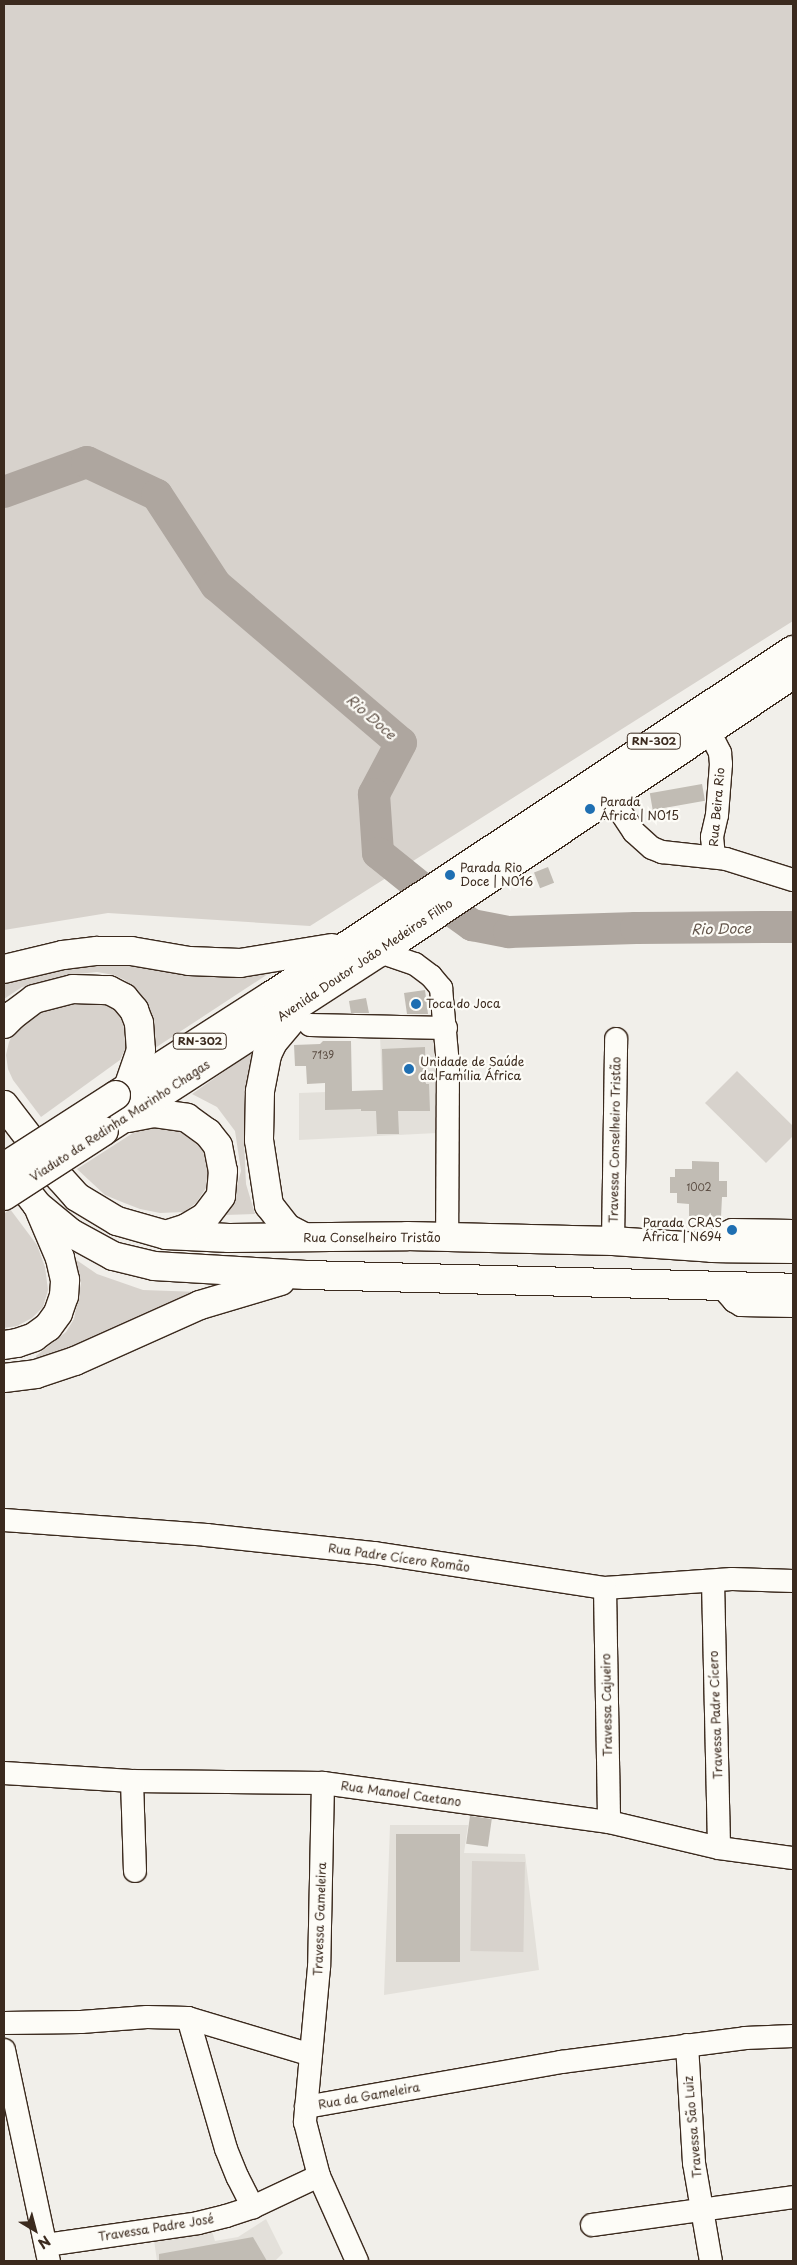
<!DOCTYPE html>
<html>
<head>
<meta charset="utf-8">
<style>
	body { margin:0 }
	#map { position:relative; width:797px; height:2265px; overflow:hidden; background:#f1efea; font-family:"Playpen Sans",sans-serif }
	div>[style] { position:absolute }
	.built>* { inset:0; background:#e3e0da }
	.green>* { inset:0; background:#d7d2cc; transform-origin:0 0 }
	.river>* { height:32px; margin:-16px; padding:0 16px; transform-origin:16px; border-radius:16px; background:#aea69f }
	.building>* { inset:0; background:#c1bcb4; transform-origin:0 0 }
	.roads { filter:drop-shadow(1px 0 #3b2a1e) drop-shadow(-1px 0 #3b2a1e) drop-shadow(0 1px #3b2a1e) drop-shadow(0 -1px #3b2a1e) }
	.minor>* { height:22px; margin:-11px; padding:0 11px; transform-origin:11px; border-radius:11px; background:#fdfcf7 }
	.major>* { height:28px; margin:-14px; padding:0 14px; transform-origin:14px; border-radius:14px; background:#fdfcf7 }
	.bridges { filter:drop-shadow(1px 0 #3b2a1e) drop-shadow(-1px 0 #3b2a1e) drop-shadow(0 1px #3b2a1e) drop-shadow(0 -1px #3b2a1e) }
	.major-bridge>* { height:28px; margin:-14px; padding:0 14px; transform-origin:14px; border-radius:14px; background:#fdfcf7 }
	.dots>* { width:14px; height:14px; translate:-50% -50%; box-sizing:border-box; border:2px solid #fdfcf7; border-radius:50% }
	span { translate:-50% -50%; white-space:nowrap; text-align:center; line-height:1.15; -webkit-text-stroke:4.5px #fdfcf7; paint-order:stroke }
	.number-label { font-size:10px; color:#5c4e44 }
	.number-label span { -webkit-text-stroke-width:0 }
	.shield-label span { padding:1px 4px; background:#fdfcf7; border:1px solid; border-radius:4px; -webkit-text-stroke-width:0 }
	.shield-label { font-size:11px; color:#3b2a1e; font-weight:700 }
	.poi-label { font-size:12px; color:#3b2a1e }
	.left { translate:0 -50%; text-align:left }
	.right { translate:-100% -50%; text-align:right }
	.street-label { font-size:12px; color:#3b2a1e }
	.water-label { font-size:14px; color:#63554b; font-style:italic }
	.frame { position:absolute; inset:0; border:5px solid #3b2a1e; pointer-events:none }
	.north { position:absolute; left:10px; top:2205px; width:50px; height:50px; -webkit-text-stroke:4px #fdfcf7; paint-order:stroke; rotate:143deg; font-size:14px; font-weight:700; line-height:20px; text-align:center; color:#3b2a1e }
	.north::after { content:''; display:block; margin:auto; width:18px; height:22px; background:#3b2a1e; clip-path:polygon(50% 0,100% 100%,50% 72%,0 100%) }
</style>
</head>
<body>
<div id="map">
	<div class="built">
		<div style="clip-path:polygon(380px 1034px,434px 1036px,437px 1133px,299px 1140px,299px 1093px,382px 1090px)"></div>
		<div style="clip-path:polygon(390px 1825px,468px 1825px,464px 1853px,525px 1854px,539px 1970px,384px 1995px)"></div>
		<div style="clip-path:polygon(266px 2219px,283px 2253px,275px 2261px,157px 2261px,154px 2240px,212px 2231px,215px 2241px,238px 2237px)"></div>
	</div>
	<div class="green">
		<div style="clip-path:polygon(4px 4px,793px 4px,793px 621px,310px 926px,108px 913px,4px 930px)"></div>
		<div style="clip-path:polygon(103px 963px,230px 971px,268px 974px,152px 1050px,143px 1001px,125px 980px,114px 975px,97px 972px,68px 975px,22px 987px,4px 999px,4px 982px,84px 965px)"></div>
		<div style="clip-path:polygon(81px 1000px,108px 1002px,118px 1012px,127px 1033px,126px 1047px,120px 1060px,41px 1117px,13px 1080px,8px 1069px,6px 1055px,9px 1042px,14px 1031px,32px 1015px)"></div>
		<div style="clip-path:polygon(252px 1052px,245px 1106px,244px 1141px,246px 1184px,255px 1214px,225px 1215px,232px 1204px,241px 1171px,235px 1131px,217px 1107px,192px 1094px)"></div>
		<div style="clip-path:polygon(737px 1071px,793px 1126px,793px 1136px,766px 1163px,705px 1103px)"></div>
		<div style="clip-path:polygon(149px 1125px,188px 1129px,206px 1149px,209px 1163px,206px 1188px,196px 1203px,184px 1212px,160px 1213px,140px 1209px,122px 1202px,105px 1195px,77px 1169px,133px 1133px)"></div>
		<div style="clip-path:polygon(10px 1209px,37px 1245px,45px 1267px,48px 1290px,43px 1307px,32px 1318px,17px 1326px,4px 1328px,4px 1214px)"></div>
		<div style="clip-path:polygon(75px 1259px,97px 1274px,143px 1290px,200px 1292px,35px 1363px,36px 1356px,66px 1332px,74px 1319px,81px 1283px)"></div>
		<div style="left:472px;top:1861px;width:53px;height:90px;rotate:1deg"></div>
	</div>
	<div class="river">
		<div style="left:4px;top:492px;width:88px;rotate:-19.9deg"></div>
		<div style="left:87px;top:462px;width:77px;rotate:25.2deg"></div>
		<div style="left:157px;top:495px;width:108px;rotate:56.8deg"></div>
		<div style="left:216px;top:585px;width:243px;rotate:40.5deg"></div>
		<div style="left:401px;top:743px;width:58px;rotate:117.9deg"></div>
		<div style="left:374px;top:794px;width:59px;rotate:86.1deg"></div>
		<div style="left:378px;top:853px;width:67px;rotate:38.9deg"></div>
		<div style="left:430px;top:895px;width:52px;rotate:35.5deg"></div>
		<div style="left:472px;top:925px;width:38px;rotate:11deg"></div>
		<div style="left:509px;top:932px;width:127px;rotate:-1.8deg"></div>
		<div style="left:636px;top:928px;width:157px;rotate:-0.4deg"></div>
	</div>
	<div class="building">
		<div style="left:702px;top:784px;width:17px;height:53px;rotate:80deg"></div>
		<div style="left:548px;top:867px;width:17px;height:15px;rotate:69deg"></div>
		<div style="clip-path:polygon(425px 990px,428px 1014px,407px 1014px,404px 993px)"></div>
		<div style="clip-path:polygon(366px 998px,369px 1013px,351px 1013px,349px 1001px)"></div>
		<div style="clip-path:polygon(323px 1041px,351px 1041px,352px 1091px,383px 1090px,382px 1049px,425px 1047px,426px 1084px,429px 1084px,430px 1111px,398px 1111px,399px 1134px,377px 1134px,376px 1111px,361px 1111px,361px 1109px,325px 1110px,325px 1083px,307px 1084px,306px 1066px,295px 1066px,294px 1045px,320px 1044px)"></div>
		<div style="clip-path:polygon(692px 1161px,719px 1162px,719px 1181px,727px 1181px,727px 1197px,722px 1197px,721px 1217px,689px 1216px,689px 1204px,677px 1203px,677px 1193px,670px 1193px,670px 1177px,675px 1177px,675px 1169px,692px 1169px)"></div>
		<div style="left:470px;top:1816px;width:22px;height:28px;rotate:8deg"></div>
		<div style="left:460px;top:1834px;width:128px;height:64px;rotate:90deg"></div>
		<div style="clip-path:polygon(253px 2237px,267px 2261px,159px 2261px,159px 2254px)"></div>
	</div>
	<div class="roads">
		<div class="minor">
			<div style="left:709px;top:731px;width:25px;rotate:63deg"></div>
			<div style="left:720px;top:753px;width:11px;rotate:85deg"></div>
			<div style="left:721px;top:764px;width:51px;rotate:94.5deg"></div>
			<div style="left:717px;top:815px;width:23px;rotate:103deg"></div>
			<div style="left:712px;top:837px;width:20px;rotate:84deg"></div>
			<div style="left:610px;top:796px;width:43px;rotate:56.3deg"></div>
			<div style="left:634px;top:832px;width:24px;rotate:42deg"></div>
			<div style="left:652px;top:848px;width:11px;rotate:22deg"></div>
			<div style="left:662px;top:852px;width:64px;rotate:6.2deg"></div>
			<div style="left:726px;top:859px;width:70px;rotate:17.4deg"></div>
			<div style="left:380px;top:952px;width:37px;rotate:19deg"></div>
			<div style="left:415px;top:964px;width:20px;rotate:37deg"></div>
			<div style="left:431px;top:976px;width:16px;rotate:50deg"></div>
			<div style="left:441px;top:988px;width:77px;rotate:84.8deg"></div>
			<div style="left:448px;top:1065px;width:173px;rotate:90.3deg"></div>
			<div style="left:310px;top:1025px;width:136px;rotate:1.3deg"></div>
			<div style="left:613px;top:1241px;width:202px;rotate:-89.1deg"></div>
			<div style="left:712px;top:1248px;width:18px;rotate:-52deg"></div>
			<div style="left:723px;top:1234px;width:10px;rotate:-24deg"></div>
			<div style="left:732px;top:1230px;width:61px;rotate:0.9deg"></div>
			<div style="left:721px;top:1286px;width:20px;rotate:49deg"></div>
			<div style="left:734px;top:1301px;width:8px;rotate:30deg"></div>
			<div style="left:741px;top:1305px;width:52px;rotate:1.1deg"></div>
			<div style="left:4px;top:1520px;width:203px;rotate:4.2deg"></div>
			<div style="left:206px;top:1535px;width:170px;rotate:6.1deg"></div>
			<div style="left:375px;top:1553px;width:233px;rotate:8.7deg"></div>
			<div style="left:605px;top:1588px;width:127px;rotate:-4.1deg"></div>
			<div style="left:732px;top:1579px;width:61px;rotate:1.9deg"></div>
			<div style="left:713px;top:1581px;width:267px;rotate:88.7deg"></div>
			<div style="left:605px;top:1588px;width:234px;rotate:89deg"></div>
			<div style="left:4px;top:1773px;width:128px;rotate:3.6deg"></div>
			<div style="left:132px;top:1781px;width:191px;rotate:0.6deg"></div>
			<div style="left:323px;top:1783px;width:289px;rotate:7.8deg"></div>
			<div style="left:609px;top:1822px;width:113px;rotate:13.3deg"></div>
			<div style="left:719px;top:1848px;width:75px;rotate:7.7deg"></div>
			<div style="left:132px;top:1781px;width:90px;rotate:88.1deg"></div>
			<div style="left:323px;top:1783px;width:184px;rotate:91.2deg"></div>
			<div style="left:319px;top:1967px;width:156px;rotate:95.2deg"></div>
			<div style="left:305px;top:2122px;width:56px;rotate:75.5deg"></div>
			<div style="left:319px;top:2176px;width:93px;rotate:65.9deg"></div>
			<div style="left:188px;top:2018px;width:136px;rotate:73.8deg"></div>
			<div style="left:226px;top:2149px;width:31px;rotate:68deg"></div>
			<div style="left:238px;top:2178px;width:33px;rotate:63deg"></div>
			<div style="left:4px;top:2023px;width:77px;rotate:-0.7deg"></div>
			<div style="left:81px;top:2022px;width:66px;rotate:-4.3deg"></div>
			<div style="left:147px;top:2017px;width:41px;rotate:1.4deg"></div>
			<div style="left:188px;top:2018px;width:128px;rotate:16.7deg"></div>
			<div style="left:687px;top:2045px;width:118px;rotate:86.6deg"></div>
			<div style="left:694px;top:2163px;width:99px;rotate:80.2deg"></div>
			<div style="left:4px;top:2050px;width:216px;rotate:78deg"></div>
			<div style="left:306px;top:2107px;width:259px;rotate:-10deg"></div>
			<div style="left:561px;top:2062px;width:186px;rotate:-7.4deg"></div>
			<div style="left:745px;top:2038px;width:48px;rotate:-2.4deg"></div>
			<div style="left:592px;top:2225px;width:203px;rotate:-7.9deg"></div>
			<div style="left:46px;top:2245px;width:154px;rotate:-8.2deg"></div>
			<div style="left:198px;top:2223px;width:29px;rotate:-14deg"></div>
			<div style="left:226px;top:2216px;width:28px;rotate:-18deg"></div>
			<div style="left:253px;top:2207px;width:73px;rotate:-25.2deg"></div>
		</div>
		<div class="major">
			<div style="left:4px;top:969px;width:61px;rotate:-13.3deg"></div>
			<div style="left:63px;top:955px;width:34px;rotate:-7deg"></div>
			<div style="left:97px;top:951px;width:34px"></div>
			<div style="left:131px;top:951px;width:59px;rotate:9.8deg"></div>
			<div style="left:189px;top:961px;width:51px;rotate:2.2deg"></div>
			<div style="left:240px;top:963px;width:93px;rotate:-9.3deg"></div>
			<div style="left:295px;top:1016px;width:34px;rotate:130deg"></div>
			<div style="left:273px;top:1042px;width:14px;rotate:115deg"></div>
			<div style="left:267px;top:1055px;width:37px;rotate:101deg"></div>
			<div style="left:260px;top:1091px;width:49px;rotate:91.2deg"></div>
			<div style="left:259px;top:1140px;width:66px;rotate:81.3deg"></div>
			<div style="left:269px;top:1205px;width:29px;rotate:52deg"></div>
			<div style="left:287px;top:1228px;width:19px;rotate:28deg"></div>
			<div style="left:4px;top:1024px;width:13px;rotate:-45deg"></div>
			<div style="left:13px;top:1015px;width:26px;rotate:-37deg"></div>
			<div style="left:34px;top:999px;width:40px;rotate:-14.4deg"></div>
			<div style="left:73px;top:989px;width:36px;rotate:2deg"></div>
			<div style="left:109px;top:990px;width:17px;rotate:28deg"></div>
			<div style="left:124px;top:998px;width:16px;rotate:50deg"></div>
			<div style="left:134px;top:1010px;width:14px;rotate:69deg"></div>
			<div style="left:139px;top:1023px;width:27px;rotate:86deg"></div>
			<div style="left:141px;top:1050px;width:39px;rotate:109deg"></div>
			<div style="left:116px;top:1095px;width:185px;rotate:-32.7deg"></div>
			<div style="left:272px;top:995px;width:625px;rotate:-33.51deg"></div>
			<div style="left:4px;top:1105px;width:92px;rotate:52.5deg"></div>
			<div style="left:60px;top:1178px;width:25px;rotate:48deg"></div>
			<div style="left:77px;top:1197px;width:47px;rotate:31deg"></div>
			<div style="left:117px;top:1221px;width:51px;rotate:15.9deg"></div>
			<div style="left:166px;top:1235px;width:63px;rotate:2.7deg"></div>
			<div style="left:229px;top:1238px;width:178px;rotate:-0.6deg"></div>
			<div style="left:407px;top:1236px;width:206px;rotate:1.4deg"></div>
			<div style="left:613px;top:1241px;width:99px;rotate:4deg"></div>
			<div style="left:712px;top:1248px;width:81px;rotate:0.7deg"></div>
			<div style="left:128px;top:1118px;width:25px;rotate:-11deg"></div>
			<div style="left:153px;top:1113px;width:34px;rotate:8deg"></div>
			<div style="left:187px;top:1118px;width:26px;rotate:36deg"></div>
			<div style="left:208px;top:1133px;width:16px;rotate:52deg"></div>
			<div style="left:218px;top:1146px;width:25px;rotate:79deg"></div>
			<div style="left:223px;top:1171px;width:25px;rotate:95deg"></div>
			<div style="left:221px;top:1196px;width:26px;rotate:127deg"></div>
			<div style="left:205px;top:1217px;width:21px;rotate:149deg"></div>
			<div style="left:187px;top:1228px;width:19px;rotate:162deg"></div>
			<div style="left:104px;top:1131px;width:329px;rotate:-33deg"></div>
			<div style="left:380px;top:952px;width:498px;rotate:-33.9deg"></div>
			<div style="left:7px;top:1166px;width:49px;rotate:52.4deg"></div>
			<div style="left:37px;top:1205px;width:44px;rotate:39.5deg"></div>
			<div style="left:71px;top:1233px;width:48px;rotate:28.7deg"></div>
			<div style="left:113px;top:1256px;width:42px;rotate:13.7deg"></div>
			<div style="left:154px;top:1266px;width:152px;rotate:3.4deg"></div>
			<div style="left:306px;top:1275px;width:487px;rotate:1.5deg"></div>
			<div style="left:4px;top:1345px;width:13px;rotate:-9deg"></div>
			<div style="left:17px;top:1343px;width:18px;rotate:-19deg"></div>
			<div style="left:34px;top:1337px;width:17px;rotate:-36deg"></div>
			<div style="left:48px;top:1327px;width:17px;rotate:-54deg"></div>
			<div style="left:58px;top:1313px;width:18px;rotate:-71deg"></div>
			<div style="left:64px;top:1296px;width:16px;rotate:-86deg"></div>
			<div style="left:65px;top:1280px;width:23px;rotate:-103deg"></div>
			<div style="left:60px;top:1258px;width:51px;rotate:-113.1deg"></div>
			<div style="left:4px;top:1378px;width:32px;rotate:-7deg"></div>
			<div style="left:36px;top:1374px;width:41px;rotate:-18.4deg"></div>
			<div style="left:75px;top:1361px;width:137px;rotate:-24.1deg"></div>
			<div style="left:200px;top:1305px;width:84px;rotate:-16.5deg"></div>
		</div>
	</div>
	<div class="bridges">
		<div class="major-bridge">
			<div style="left:4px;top:1167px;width:133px;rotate:-32.7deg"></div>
			<div style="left:4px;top:1196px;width:119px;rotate:-33deg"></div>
		</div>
	</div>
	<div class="dots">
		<div style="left:590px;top:809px;background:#1f6fb2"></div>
		<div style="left:450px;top:875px;background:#1f6fb2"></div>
		<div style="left:416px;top:1004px;background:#1f6fb2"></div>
		<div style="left:409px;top:1069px;background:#1f6fb2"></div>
		<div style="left:732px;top:1230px;background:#1f6fb2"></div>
	</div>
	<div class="number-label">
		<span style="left:323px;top:1055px">7139</span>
		<span style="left:699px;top:1187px">1002</span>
	</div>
	<div class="shield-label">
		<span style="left:654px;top:741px">RN-302</span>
		<span style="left:200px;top:1041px">RN-302</span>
	</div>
	<div class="poi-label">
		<span class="left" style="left:600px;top:809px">Parada<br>África | N015</span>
		<span class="left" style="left:460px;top:875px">Parada Rio<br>Doce | N016</span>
		<span class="left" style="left:426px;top:1004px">Toca do Joca</span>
		<span class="left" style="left:420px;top:1069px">Unidade de Saúde<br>da Família África</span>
		<span class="right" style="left:722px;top:1230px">Parada CRAS<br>África | N694</span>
	</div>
	<div class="street-label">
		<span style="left:717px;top:807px;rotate:-85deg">Rua Beira Rio</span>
		<span style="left:365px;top:960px;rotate:-34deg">Avenida Doutor João Medeiros Filho</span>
		<span style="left:120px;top:1121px;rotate:-33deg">Viaduto da Redinha Marinho Chagas</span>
		<span style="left:615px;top:1140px;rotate:-89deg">Travessa Conselheiro Tristão</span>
		<span style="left:372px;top:1238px">Rua Conselheiro Tristão</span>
		<span style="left:399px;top:1558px;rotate:8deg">Rua Padre Cícero Romão</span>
		<span style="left:607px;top:1705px;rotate:-91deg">Travessa Cajueiro</span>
		<span style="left:716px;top:1715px;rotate:-92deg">Travessa Padre Cícero</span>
		<span style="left:401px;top:1794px;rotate:8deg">Rua Manoel Caetano</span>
		<span style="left:320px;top:1919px;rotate:-88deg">Travessa Gameleira</span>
		<span style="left:369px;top:2096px;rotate:-10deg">Rua da Gameleira</span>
		<span style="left:693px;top:2127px;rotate:-95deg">Travessa São Luiz</span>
		<span style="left:156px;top:2228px;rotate:-9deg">Travessa Padre José</span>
	</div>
	<div class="water-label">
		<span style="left:371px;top:717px;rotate:41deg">Rio Doce</span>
		<span style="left:721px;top:929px;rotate:-1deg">Rio Doce</span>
	</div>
	<div class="frame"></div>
	<div class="north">N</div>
</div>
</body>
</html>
